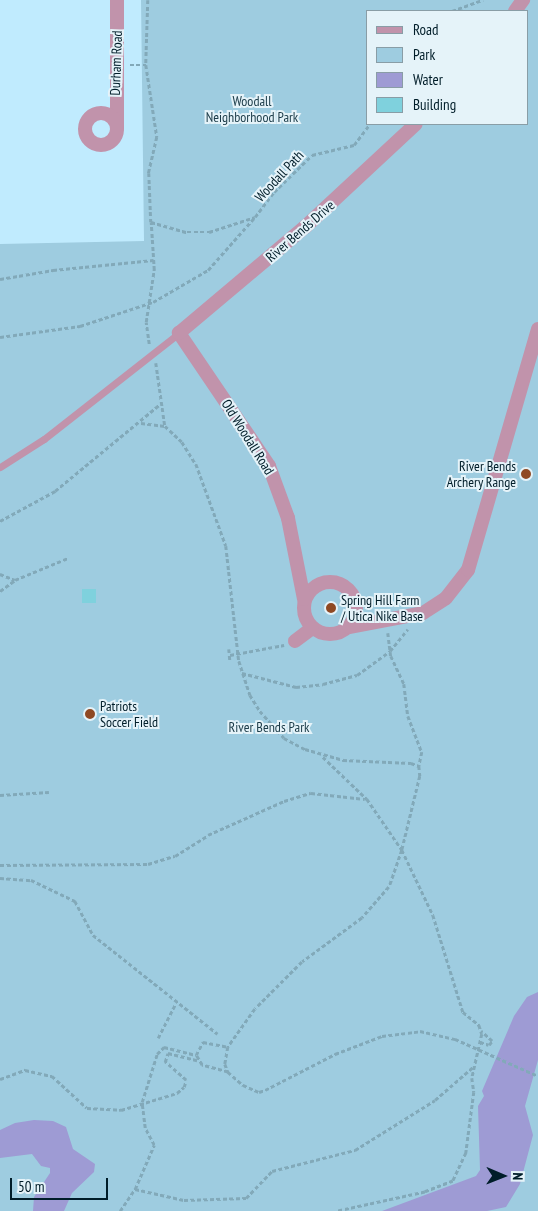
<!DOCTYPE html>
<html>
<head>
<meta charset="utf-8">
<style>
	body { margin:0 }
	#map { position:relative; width:538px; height:1211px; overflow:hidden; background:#c0ebfe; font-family:"PT Sans Narrow",sans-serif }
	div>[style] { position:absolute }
	.green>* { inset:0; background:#9ecce0 }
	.water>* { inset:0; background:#9e9bd4 }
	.building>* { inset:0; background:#7fd1dd; transform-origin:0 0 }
	.path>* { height:2.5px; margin-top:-1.25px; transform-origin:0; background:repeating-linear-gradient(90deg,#82a9b9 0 4px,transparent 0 6.5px) }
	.lane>* { height:7px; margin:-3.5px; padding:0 3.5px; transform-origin:3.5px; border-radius:3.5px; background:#c193ab }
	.street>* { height:14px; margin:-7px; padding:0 7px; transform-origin:7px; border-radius:7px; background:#c193ab }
	.street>.ring { margin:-7px; padding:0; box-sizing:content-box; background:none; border:14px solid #c193ab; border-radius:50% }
	.dots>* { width:14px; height:14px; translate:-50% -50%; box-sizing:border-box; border:2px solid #e5f3f9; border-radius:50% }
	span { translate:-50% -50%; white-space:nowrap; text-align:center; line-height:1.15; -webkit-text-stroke:4px #e5f3f9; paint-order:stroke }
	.street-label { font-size:14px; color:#001d29 }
	.park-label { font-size:14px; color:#1b3b48 }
	.poi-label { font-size:14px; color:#001d29 }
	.right { translate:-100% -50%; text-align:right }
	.left { translate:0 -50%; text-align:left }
	.legend { position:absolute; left:366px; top:10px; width:162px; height:115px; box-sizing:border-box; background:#e5f3f9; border:1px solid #899da6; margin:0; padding:6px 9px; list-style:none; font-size:15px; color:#001d29 }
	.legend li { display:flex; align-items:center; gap:10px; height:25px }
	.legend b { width:25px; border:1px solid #899da6 }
	.north { position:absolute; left:478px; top:1151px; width:50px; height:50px; -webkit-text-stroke:4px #e5f3f9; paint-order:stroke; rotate:91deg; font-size:14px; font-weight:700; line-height:20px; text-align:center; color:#001d29 }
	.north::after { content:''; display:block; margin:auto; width:18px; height:22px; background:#001d29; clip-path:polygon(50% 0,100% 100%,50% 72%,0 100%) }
	.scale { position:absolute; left:10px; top:1178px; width:98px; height:22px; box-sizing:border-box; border:2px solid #001d29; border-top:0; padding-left:6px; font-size:15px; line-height:18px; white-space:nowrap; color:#001d29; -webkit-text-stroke:4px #e5f3f9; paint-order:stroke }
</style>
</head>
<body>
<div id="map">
	<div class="green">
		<div style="clip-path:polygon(evenodd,141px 0,538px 0,538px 1211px,0 1211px,0 244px,144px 241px,141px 0,367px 11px,527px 11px,527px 124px,367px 124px,367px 11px)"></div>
	</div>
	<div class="water">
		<div style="clip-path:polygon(538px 992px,538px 1060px,525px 1106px,533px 1135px,520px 1184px,506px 1207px,487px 1211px,382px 1211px,476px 1176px,480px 1170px,478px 1106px,484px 1096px,482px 1091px,514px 1016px,527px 997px)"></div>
		<div style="clip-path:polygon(34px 1120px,53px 1121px,66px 1127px,73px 1149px,95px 1164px,94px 1172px,72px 1193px,64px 1211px,33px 1211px,34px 1197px,50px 1173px,50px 1168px,41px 1166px,32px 1154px,0 1158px,0 1130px,15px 1123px)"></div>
	</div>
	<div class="building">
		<div style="left:82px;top:589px;width:14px;height:14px"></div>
	</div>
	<div class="path">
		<div style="left:148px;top:0;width:65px;rotate:91.8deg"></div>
		<div style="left:146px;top:65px;width:73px;rotate:81.3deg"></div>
		<div style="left:157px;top:137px;width:37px;rotate:103deg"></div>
		<div style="left:149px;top:173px;width:49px;rotate:87.7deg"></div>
		<div style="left:151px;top:222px;width:37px;rotate:16deg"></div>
		<div style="left:187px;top:232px;width:22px"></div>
		<div style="left:209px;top:232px;width:48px;rotate:-18.1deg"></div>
		<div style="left:255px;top:217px;width:31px;rotate:-53deg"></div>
		<div style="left:274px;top:192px;width:53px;rotate:-44.2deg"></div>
		<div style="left:312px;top:155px;width:43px;rotate:-13.4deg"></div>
		<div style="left:354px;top:145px;width:26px;rotate:-53deg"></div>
		<div style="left:452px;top:11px;width:33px;rotate:-20deg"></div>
		<div style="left:130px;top:65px;width:16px"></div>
		<div style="left:0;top:279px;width:54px;rotate:-9.6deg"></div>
		<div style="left:53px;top:270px;width:101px;rotate:-5.7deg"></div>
		<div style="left:0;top:337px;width:81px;rotate:-7.8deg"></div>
		<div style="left:80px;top:326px;width:77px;rotate:-18.2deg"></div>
		<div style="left:153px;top:302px;width:64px;rotate:-30.2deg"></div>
		<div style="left:208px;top:270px;width:69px;rotate:-48.5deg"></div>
		<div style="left:149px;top:344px;width:22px;rotate:-98deg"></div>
		<div style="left:146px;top:322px;width:53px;rotate:-81.3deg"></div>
		<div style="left:154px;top:270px;width:48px;rotate:-93.6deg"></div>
		<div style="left:156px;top:363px;width:64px;rotate:81.9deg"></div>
		<div style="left:165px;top:426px;width:23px;rotate:43deg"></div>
		<div style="left:182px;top:442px;width:26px;rotate:58deg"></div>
		<div style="left:196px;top:464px;width:87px;rotate:69.9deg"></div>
		<div style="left:226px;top:546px;width:116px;rotate:83.6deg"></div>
		<div style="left:239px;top:661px;width:36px;rotate:72deg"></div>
		<div style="left:250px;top:695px;width:19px;rotate:58deg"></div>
		<div style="left:260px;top:711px;width:36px;rotate:48deg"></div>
		<div style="left:284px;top:738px;width:24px;rotate:28deg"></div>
		<div style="left:305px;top:749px;width:40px;rotate:16deg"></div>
		<div style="left:343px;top:760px;width:68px;rotate:2.5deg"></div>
		<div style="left:411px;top:763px;width:9px;rotate:21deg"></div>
		<div style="left:419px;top:766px;width:10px;rotate:84deg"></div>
		<div style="left:420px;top:776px;width:76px;rotate:103.7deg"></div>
		<div style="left:402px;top:850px;width:39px;rotate:109deg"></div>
		<div style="left:389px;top:887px;width:41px;rotate:131.1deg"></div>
		<div style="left:362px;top:918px;width:74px;rotate:143.7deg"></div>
		<div style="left:302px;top:962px;width:66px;rotate:135deg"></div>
		<div style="left:255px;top:1009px;width:47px;rotate:125.4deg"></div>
		<div style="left:228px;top:1047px;width:17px;rotate:100deg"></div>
		<div style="left:225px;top:1064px;width:9px;rotate:69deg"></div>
		<div style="left:228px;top:1072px;width:20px;rotate:41deg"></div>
		<div style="left:243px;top:1085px;width:17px;rotate:24deg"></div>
		<div style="left:259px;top:1092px;width:6px;rotate:-18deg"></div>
		<div style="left:265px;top:1090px;width:79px;rotate:-27.2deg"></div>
		<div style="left:335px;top:1054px;width:50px;rotate:-21deg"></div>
		<div style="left:382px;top:1036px;width:38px;rotate:-7deg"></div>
		<div style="left:420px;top:1031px;width:36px;rotate:13deg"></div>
		<div style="left:455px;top:1039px;width:91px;rotate:24deg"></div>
		<div style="left:141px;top:423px;width:24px;rotate:7deg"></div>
		<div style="left:0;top:521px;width:63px;rotate:-28.6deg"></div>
		<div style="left:55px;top:491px;width:136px;rotate:-39.6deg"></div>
		<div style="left:0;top:574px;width:16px;rotate:22deg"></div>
		<div style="left:0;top:591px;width:19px;rotate:-36deg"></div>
		<div style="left:15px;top:580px;width:57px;rotate:-22.5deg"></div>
		<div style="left:388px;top:633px;width:23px;rotate:83deg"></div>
		<div style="left:391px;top:656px;width:31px;rotate:65deg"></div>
		<div style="left:404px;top:684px;width:32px;rotate:83deg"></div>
		<div style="left:408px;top:716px;width:39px;rotate:69deg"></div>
		<div style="left:422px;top:752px;width:14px;rotate:102deg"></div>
		<div style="left:229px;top:649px;width:12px;rotate:85deg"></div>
		<div style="left:230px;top:655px;width:55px;rotate:-10.5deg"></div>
		<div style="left:242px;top:673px;width:56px;rotate:14.5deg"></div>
		<div style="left:296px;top:687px;width:27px;rotate:-6deg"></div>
		<div style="left:323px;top:684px;width:35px;rotate:-15deg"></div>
		<div style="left:357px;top:675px;width:41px;rotate:-36deg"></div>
		<div style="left:390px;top:651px;width:28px;rotate:-51deg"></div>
		<div style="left:323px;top:757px;width:61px;rotate:43.7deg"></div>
		<div style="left:367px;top:799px;width:62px;rotate:55.5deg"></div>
		<div style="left:402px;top:850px;width:72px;rotate:64.5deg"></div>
		<div style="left:433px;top:915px;width:102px;rotate:72.8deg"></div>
		<div style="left:463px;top:1012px;width:21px;rotate:39deg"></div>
		<div style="left:479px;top:1025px;width:9px;rotate:72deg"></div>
		<div style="left:482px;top:1034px;width:45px;rotate:102.8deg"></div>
		<div style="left:472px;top:1078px;width:14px;rotate:82deg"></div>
		<div style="left:474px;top:1092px;width:62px;rotate:97.5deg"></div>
		<div style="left:466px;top:1153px;width:31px;rotate:115deg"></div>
		<div style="left:453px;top:1181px;width:30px;rotate:159deg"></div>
		<div style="left:425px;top:1192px;width:89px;rotate:167.7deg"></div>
		<div style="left:0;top:795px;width:49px;rotate:-3.5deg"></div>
		<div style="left:0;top:865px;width:148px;rotate:-0.4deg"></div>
		<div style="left:148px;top:864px;width:28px;rotate:-17deg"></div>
		<div style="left:175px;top:856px;width:39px;rotate:-32deg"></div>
		<div style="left:208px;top:835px;width:83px;rotate:-24.1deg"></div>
		<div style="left:284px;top:801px;width:28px;rotate:-17deg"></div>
		<div style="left:311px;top:793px;width:54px;rotate:6.3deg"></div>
		<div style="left:0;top:878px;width:31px;rotate:4deg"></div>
		<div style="left:31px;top:880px;width:49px;rotate:25.5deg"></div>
		<div style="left:75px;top:901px;width:38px;rotate:62deg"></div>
		<div style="left:93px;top:935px;width:159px;rotate:38.4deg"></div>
		<div style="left:158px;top:1038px;width:39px;rotate:-63deg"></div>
		<div style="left:480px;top:1042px;width:9px;rotate:18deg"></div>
		<div style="left:489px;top:1045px;width:5px;rotate:-53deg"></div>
		<div style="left:492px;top:1041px;width:15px;rotate:-138deg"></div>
		<div style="left:228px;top:1072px;width:27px;rotate:-165deg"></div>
		<div style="left:202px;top:1065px;width:12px;rotate:-121deg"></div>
		<div style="left:196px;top:1055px;width:15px;rotate:-62deg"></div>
		<div style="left:203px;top:1042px;width:25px;rotate:11deg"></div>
		<div style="left:0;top:1079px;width:27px;rotate:-20deg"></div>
		<div style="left:25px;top:1070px;width:28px;rotate:13deg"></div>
		<div style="left:52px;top:1076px;width:47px;rotate:42.4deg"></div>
		<div style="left:87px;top:1108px;width:34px;rotate:3deg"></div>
		<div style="left:121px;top:1110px;width:59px;rotate:-16.9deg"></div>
		<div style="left:177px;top:1093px;width:9px;rotate:-41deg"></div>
		<div style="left:184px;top:1087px;width:7px;rotate:-74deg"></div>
		<div style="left:186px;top:1080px;width:28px;rotate:-139deg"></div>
		<div style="left:165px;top:1062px;width:9px;rotate:-72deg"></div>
		<div style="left:168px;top:1053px;width:30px;rotate:14deg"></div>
		<div style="left:135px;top:1189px;width:50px;rotate:12.7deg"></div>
		<div style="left:184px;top:1200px;width:62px;rotate:-1.8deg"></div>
		<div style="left:246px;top:1198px;width:37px;rotate:-46deg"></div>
		<div style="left:272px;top:1171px;width:86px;rotate:-14.2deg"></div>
		<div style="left:355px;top:1150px;width:94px;rotate:-32deg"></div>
		<div style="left:435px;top:1100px;width:50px;rotate:-41deg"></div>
		<div style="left:120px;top:1211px;width:27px;rotate:-56deg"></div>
		<div style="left:135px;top:1189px;width:48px;rotate:-66.6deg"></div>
		<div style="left:154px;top:1145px;width:19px;rotate:-118deg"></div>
		<div style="left:145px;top:1128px;width:26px;rotate:-97deg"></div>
		<div style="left:142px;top:1102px;width:50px;rotate:-72.6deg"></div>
		<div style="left:157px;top:1054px;width:10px;rotate:-45deg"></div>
		<div style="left:164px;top:1047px;width:33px;rotate:14deg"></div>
	</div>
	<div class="lane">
		<div style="left:0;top:467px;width:52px;rotate:-32.5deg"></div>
		<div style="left:44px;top:439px;width:172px;rotate:-38.1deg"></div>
	</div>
	<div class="street">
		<div style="left:117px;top:0;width:128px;rotate:90deg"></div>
		<div style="left:515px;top:11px;width:14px;rotate:-54deg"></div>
		<div class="ring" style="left:85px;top:113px;width:18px;height:18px"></div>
		<div class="ring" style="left:304px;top:582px;width:38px;height:38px"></div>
		<div style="left:304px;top:599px;width:83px;rotate:-101.2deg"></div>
		<div style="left:288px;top:518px;width:55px;rotate:-110.1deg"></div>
		<div style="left:269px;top:466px;width:161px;rotate:-124.1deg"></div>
		<div style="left:179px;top:333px;width:165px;rotate:-40.1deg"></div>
		<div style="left:305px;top:227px;width:151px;rotate:-42.9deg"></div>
		<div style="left:349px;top:627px;width:75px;rotate:-10.7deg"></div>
		<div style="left:423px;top:613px;width:27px;rotate:-33deg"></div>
		<div style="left:446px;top:598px;width:36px;rotate:-52deg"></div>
		<div style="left:468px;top:570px;width:251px;rotate:-73.8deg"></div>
		<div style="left:295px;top:641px;width:21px;rotate:-37deg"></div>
	</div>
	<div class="dots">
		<div style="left:526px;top:474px;background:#8f4923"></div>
		<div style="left:331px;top:608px;background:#8f4923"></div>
		<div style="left:90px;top:714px;background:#8f4923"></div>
	</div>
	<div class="street-label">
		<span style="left:116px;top:63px;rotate:-88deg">Durham Road</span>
		<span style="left:279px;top:176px;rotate:-47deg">Woodall Path</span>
		<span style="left:300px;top:231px;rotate:-41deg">River Bends Drive</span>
		<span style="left:248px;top:437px;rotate:58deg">Old Woodall Road</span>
	</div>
	<div class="park-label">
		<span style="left:252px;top:109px">Woodall<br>Neighborhood Park</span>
		<span style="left:269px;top:727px">River Bends Park</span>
	</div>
	<div class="poi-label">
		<span class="right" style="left:516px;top:474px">River Bends<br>Archery Range</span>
		<span class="left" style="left:341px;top:608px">Spring Hill Farm<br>/ Utica Nike Base</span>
		<span class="left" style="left:100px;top:714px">Patriots<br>Soccer Field</span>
	</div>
	<ul class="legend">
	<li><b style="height:6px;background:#c193ab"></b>Road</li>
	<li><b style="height:14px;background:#9ecce0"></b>Park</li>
	<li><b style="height:14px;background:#9e9bd4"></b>Water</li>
	<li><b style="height:14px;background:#7fd1dd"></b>Building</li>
	</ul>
	<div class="north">N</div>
	<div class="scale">50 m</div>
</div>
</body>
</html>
